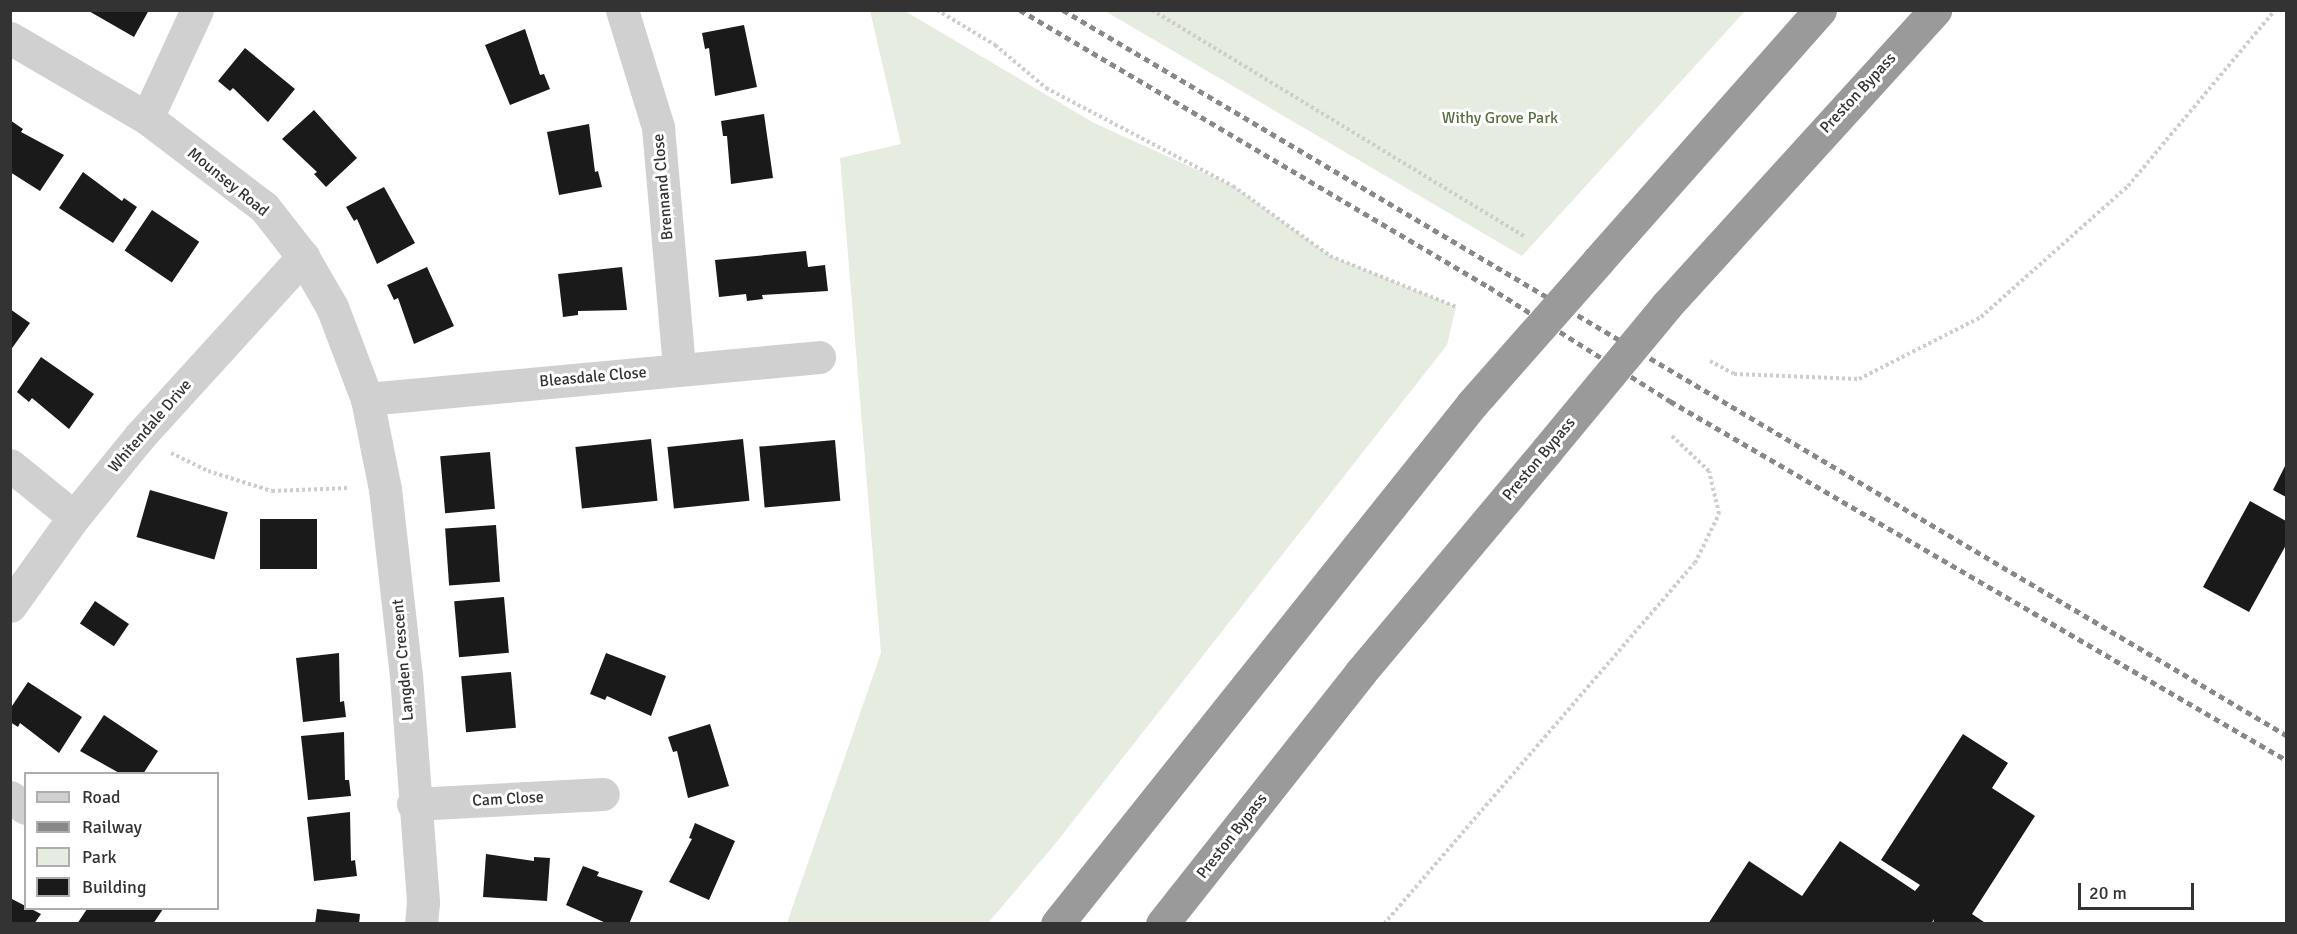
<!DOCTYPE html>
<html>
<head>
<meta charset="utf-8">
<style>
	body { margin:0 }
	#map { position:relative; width:2297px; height:934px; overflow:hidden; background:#fff; font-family:Signika,sans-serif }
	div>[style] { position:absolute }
	.green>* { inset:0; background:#e6ecdf }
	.building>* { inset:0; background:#1a1a1a; transform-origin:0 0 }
	.path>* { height:4px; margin-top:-2px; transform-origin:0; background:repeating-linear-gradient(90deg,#cdcdcd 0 3px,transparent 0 6px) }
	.street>* { height:33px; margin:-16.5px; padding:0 16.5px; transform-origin:16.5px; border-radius:16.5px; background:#d0d0d0 }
	.highway>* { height:33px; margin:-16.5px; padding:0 16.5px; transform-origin:16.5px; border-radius:16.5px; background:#9a9a9a }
	.rail>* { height:4.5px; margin-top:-2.25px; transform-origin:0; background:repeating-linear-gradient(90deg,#888 0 6px,transparent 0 10.5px) }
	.highway-bridge>* { height:33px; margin:-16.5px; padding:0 16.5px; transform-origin:16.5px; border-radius:16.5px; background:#9a9a9a }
	span { translate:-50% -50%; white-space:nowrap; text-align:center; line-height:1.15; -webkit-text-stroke:6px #fff; paint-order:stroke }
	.street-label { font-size:16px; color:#333 }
	.park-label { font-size:16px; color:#56703f }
	.frame { position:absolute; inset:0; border:12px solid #333; pointer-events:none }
	.legend { position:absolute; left:24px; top:772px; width:195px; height:138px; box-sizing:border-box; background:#fff; border:2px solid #adadad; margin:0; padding:8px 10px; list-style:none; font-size:18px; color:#333 }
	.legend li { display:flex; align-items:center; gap:12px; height:30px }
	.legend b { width:30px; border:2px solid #adadad }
	.scale { position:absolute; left:2078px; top:883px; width:116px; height:27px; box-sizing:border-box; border:3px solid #333; border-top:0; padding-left:8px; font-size:18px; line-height:21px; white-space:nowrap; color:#333; -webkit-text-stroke:4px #fff; paint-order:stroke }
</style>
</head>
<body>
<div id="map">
	<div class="green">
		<div style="clip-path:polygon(870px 11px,905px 11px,1094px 123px,1233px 186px,1330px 256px,1456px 307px,1447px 345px,1055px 844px,988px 923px,787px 923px,881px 653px,840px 158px,901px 144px)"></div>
		<div style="clip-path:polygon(1105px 11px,1745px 11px,1522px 256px)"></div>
	</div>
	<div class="building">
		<div style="clip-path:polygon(87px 10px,149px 10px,134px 37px)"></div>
		<div style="clip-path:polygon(744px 25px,757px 87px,715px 96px,709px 48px,705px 49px,702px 33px)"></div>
		<div style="clip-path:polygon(525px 29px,540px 75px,544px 74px,550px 89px,510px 105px,485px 45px)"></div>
		<div style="clip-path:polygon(245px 48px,295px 89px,268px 122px,233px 88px,230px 91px,218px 81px)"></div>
		<div style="clip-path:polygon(314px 110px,357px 158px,326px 187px,314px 174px,317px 172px,282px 139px)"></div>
		<div style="clip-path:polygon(764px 114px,773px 178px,731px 184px,727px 136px,723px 136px,721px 121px)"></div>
		<div style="clip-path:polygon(10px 120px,23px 129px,21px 132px,64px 155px,40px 191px,10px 172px)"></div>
		<div style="clip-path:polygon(589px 124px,595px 172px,598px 171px,602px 187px,559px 195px,547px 132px)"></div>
		<div style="clip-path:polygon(83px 172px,122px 201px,124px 198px,137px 207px,113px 243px,59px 208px)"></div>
		<div style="clip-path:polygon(384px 187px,415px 243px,377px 264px,357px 219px,354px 221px,346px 207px)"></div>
		<div style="left:152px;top:210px;width:57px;height:49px;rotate:34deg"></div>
		<div style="clip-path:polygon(806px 251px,808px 267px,825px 265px,828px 291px,762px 295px,763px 299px,747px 301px,746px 294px,719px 297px,715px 260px)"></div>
		<div style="clip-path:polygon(427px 267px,454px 326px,414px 344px,398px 298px,394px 300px,387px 285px)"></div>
		<div style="clip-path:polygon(622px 267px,627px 310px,578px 311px,578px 315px,563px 317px,558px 274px)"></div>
		<div style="clip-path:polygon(10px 309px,30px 323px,10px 351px)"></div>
		<div style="clip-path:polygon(41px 357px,94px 394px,69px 429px,32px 398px,29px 402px,17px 392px)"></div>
		<div style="left:651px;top:439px;width:62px;height:76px;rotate:84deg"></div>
		<div style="left:743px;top:439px;width:62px;height:76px;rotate:84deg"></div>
		<div style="left:835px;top:440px;width:61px;height:76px;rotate:85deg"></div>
		<div style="left:490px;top:452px;width:57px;height:50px;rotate:85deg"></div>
		<div style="clip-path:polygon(2286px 464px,2286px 497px,2273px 490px)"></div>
		<div style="left:150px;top:490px;width:81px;height:49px;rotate:16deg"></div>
		<div style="clip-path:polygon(2250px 501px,2286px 521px,2286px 545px,2249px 612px,2203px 587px)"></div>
		<div style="left:260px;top:519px;width:57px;height:50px"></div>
		<div style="left:496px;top:525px;width:57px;height:51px;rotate:86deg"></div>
		<div style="left:504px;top:597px;width:56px;height:50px;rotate:85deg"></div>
		<div style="left:95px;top:601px;width:41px;height:27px;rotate:34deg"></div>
		<div style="clip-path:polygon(339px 653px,340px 702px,344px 701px,346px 717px,303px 722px,296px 658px)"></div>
		<div style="clip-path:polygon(606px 653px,666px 676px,651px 716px,607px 696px,605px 700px,590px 694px)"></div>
		<div style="left:511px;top:672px;width:56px;height:50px;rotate:85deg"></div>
		<div style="clip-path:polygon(28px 682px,82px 717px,59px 753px,20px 723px,18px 727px,10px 722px,10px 709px)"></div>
		<div style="clip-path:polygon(104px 715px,158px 751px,143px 774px,121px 774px,80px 751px)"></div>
		<div style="clip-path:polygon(710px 724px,729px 786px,688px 798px,677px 751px,673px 752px,668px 737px)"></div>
		<div style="clip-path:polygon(344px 732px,345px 780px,349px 780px,351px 796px,308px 800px,301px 736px)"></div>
		<div style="clip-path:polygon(1963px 734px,2008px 763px,1992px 788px,2035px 816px,1972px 914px,1987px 924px,1933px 924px,1934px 919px,1931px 924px,1708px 924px,1749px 861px,1802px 896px,1840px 841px,1915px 891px,1920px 885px,1881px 860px)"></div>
		<div style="clip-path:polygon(350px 812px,351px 861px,355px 860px,357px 876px,314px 881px,307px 817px)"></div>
		<div style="clip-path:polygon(695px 823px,735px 841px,709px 900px,669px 882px,692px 839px,689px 838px)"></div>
		<div style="clip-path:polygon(486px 854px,534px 861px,534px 857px,550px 858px,547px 901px,483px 897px)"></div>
		<div style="clip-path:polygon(583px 866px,599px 872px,597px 876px,643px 891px,629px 924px,608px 924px,566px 905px)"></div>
		<div style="clip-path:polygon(10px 898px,41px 914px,34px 924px,10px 924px)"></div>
		<div style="clip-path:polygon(87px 909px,163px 909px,153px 924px,77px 924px)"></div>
		<div style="clip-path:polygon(317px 909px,360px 914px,359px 924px,315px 924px)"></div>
	</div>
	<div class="path">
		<div style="left:937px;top:10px;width:68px;rotate:31.1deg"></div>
		<div style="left:995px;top:45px;width:67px;rotate:40.1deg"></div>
		<div style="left:1046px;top:88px;width:211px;rotate:27.7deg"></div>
		<div style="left:1233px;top:186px;width:120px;rotate:35.8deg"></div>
		<div style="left:1330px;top:256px;width:136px;rotate:22deg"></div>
		<div style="left:1152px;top:10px;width:437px;rotate:31.3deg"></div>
		<div style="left:1710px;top:361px;width:27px;rotate:28deg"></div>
		<div style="left:1734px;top:374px;width:125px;rotate:2.3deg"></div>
		<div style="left:1859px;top:379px;width:137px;rotate:-26.9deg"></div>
		<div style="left:1981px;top:317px;width:197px;rotate:-41.7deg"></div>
		<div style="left:2128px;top:186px;width:229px;rotate:-50.1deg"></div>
		<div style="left:171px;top:453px;width:41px;rotate:25.9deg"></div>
		<div style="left:208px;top:471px;width:67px;rotate:17.4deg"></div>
		<div style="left:272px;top:491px;width:76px;rotate:-2.3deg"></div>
		<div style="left:1384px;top:924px;width:476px;rotate:-49.3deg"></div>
		<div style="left:1695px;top:563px;width:55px;rotate:-63.9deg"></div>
		<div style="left:1719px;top:514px;width:44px;rotate:-103.1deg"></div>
		<div style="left:1709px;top:471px;width:51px;rotate:-136.6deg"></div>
	</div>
	<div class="street">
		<div style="left:622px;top:10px;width:122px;rotate:72.9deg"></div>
		<div style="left:658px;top:127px;width:243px;rotate:85deg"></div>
		<div style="left:10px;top:38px;width:159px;rotate:30.3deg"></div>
		<div style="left:147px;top:118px;width:147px;rotate:37.3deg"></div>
		<div style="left:264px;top:207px;width:63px;rotate:52deg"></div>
		<div style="left:303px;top:257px;width:58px;rotate:59.9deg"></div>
		<div style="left:332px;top:307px;width:98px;rotate:69.2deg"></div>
		<div style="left:367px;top:399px;width:92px;rotate:78.7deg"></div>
		<div style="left:385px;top:489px;width:187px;rotate:83.6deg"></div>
		<div style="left:406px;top:675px;width:228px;rotate:85.7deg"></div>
		<div style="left:423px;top:902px;width:22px;rotate:95deg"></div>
		<div style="left:147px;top:118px;width:119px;rotate:-65.2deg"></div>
		<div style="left:367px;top:399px;width:454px;rotate:-5.3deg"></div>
		<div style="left:10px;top:465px;width:82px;rotate:39.1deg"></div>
		<div style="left:10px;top:606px;width:110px;rotate:-54.3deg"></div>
		<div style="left:74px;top:517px;width:103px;rotate:-50.9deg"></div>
		<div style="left:139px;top:437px;width:244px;rotate:-47.7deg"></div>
		<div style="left:10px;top:797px;width:19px;rotate:35deg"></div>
		<div style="left:413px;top:804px;width:190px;rotate:-3deg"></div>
	</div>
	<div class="highway">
		<div style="left:1598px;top:261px;width:335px;rotate:-48.5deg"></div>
		<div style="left:1666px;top:306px;width:400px;rotate:-47.7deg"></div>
		<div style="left:1057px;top:924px;width:665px;rotate:-51.41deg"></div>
		<div style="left:1162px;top:924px;width:320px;rotate:-51.7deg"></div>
		<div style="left:1360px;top:673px;width:291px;rotate:-50deg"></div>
	</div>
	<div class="rail">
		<div style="left:1020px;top:10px;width:545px;rotate:30.57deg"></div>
		<div style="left:1489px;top:287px;width:214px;rotate:32.2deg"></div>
		<div style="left:1670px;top:401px;width:713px;rotate:30.23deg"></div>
		<div style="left:1063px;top:10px;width:1422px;rotate:30.66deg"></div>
	</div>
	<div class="highway-bridge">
		<div style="left:1472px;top:404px;width:191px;rotate:-48.6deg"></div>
		<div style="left:1547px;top:450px;width:187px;rotate:-50.4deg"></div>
	</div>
	<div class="street-label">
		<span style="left:1858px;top:93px;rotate:-47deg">Preston Bypass</span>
		<span style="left:228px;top:182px;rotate:39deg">Mounsey Road</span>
		<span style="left:663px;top:187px;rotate:-95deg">Brennand Close</span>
		<span style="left:593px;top:377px;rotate:-5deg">Bleasdale Close</span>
		<span style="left:150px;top:426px;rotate:-49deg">Whitendale Drive</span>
		<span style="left:1539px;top:459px;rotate:-50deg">Preston Bypass</span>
		<span style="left:403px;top:660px;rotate:-95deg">Langden Crescent</span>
		<span style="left:508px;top:799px;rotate:-3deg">Cam Close</span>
		<span style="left:1232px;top:836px;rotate:-52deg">Preston Bypass</span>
	</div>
	<div class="park-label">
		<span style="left:1500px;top:118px">Withy Grove Park</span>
	</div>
	<div class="frame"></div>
	<ul class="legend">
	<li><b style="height:8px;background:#d0d0d0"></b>Road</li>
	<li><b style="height:8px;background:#888"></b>Railway</li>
	<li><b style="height:16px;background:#e6ecdf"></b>Park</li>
	<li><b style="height:16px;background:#1a1a1a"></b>Building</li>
	</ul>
	<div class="scale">20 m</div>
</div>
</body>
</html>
